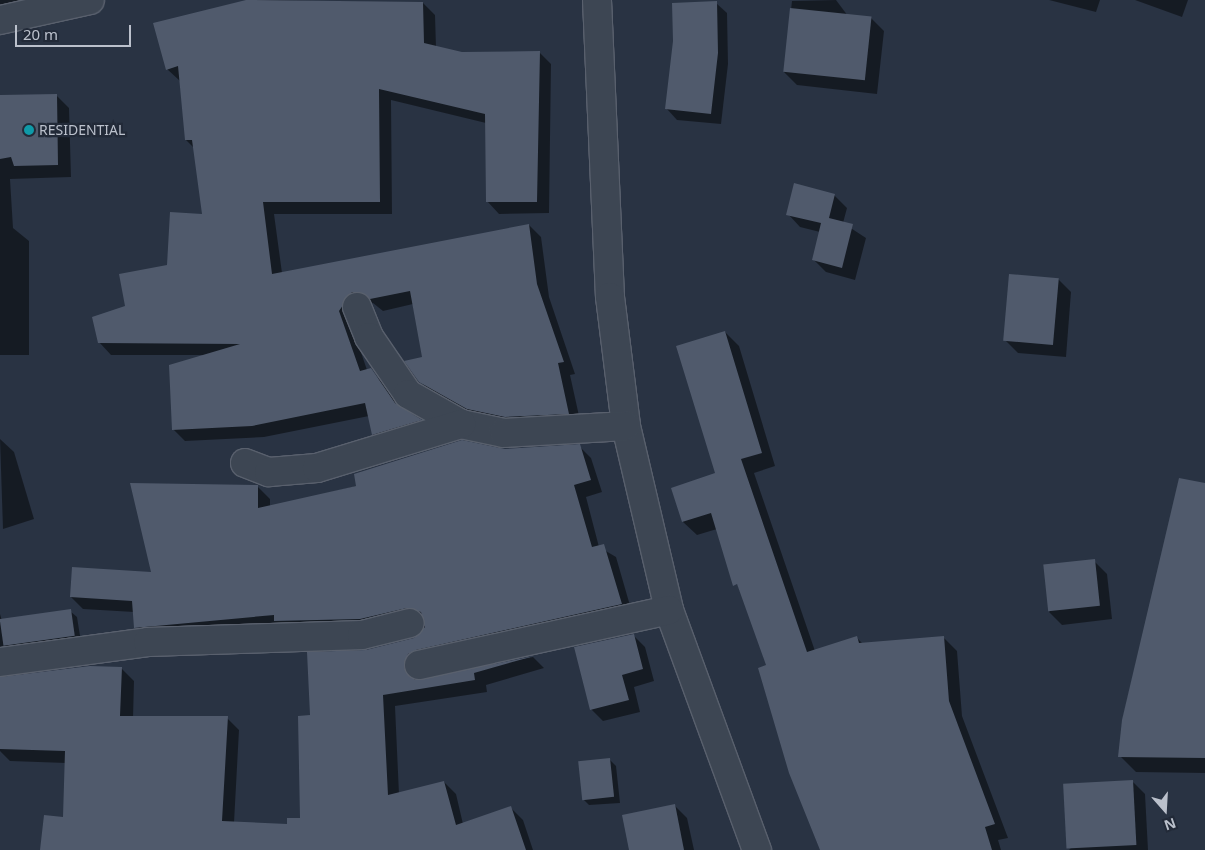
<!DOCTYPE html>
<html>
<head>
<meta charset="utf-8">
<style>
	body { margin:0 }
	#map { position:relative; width:1205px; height:850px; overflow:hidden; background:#293343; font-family:"Noto Sans",sans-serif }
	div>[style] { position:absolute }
	.shadow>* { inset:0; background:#0007 }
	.building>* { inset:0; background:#505a6c; transform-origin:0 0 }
	.roads { filter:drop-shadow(1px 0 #59606d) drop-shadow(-1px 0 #59606d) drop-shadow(0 1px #59606d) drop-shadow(0 -1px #59606d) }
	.minor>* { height:28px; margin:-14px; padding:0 14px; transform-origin:14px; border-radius:14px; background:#3d4653 }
	.dots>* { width:14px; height:14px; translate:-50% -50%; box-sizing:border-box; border:2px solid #222a38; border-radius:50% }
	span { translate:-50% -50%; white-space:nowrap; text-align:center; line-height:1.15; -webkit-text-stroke:4.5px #222a38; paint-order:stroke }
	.poi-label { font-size:14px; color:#bbc1cc }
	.left { translate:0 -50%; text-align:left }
	.north { position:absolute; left:1140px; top:785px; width:50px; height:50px; -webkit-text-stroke:4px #222a38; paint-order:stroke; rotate:161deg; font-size:14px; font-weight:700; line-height:20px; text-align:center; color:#bbc1cc }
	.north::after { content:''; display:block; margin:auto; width:18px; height:22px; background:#bbc1cc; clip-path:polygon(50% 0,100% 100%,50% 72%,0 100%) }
	.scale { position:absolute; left:15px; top:25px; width:116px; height:22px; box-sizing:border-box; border:2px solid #bbc1cc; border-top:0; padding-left:6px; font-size:15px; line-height:18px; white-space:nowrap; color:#bbc1cc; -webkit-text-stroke:4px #222a38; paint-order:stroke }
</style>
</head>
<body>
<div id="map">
	<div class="shadow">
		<div style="clip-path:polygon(0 0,35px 0,0 15px)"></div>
		<div style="clip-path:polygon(257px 0,423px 3px,435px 15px,436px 47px,462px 54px,539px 52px,551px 64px,549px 213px,499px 214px,487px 201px,486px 123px,391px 100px,392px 214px,274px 214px,282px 273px,529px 225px,541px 237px,549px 297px,575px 374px,570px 375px,581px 425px,480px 421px,432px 394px,420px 381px,423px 358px,413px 304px,383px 311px,373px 303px,364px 304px,351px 323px,367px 370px,383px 382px,402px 409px,432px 432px,385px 446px,373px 434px,369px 416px,264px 437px,185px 441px,173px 429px,205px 355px,111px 355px,99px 342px,126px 307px,168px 266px,204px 215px,194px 148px,186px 140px,180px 81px,167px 69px,155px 24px)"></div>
		<div style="clip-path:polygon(836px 0,848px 16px,871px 18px,884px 31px,877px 94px,797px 85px,784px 72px,792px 1px)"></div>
		<div style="clip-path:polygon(1049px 0,1100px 0,1096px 12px)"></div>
		<div style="clip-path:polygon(1135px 0,1188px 0,1182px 17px)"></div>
		<div style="clip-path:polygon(716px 3px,727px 13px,728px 64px,721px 124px,677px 120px,667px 109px)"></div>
		<div style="clip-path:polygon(56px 95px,69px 108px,71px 177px,10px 179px,13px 228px,29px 241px,29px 355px,0 355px,0 97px)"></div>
		<div style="clip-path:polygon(834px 195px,847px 208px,843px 223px,866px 238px,855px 280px,826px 272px,813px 259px,820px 232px,800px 227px,788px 214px)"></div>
		<div style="clip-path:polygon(1058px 279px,1071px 292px,1066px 357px,1018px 353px,1005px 340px)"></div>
		<div style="clip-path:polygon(725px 332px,739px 346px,775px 466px,754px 473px,815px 651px,857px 638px,863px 644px,943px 637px,957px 651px,962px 716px,1008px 838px,998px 840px,1001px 850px,821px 850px,768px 666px,717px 529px,697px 535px,683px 522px,673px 489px,716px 474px)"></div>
		<div style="clip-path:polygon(0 439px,14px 452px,34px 519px,3px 529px)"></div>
		<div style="clip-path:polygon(579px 446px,591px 458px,602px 492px,586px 497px,599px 547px,616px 557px,633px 616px,420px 666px,415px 681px,533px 657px,544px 668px,486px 685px,487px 692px,395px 706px,399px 794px,444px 782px,456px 794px,463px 824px,511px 808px,523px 820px,533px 850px,41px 850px,64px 819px,66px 763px,10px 761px,0 751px,0 678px,121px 668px,134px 681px,133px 719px,227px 718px,239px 730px,234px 823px,288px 825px,302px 820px,311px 716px,363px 652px,414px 639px,422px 635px,426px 621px,148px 640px,135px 628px,134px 612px,83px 609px,71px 597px,152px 573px,258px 487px,270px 499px,270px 507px,505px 450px)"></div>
		<div style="clip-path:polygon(1205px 485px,1205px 773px,1136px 772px,1120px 756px)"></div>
		<div style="clip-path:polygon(1094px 561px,1107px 574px,1112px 619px,1062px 625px,1049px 612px)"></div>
		<div style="clip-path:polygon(70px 611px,77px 617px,81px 642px,0 650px,0 614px,2px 621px)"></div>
		<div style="clip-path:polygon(633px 635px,645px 647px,654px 681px,634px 687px,640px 712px,603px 721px,591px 709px)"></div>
		<div style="clip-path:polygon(610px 760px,616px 766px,620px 803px,589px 805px,583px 799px)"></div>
		<div style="clip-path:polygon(1132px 781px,1145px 794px,1148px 850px,1069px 850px)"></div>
		<div style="clip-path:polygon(674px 805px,687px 818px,694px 850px,631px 850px)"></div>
	</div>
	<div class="building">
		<div style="clip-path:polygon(246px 0,423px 2px,424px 43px,462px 52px,540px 51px,537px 202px,486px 202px,485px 114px,379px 89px,380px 202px,263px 202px,272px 274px,529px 224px,537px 284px,564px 362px,558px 363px,569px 414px,505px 417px,467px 409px,419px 382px,404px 361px,422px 357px,410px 291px,370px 299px,360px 292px,352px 292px,339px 311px,360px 371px,371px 368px,395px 403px,422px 420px,372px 435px,365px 403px,252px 426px,172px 430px,169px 365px,240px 344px,98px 343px,92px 317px,125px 306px,119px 274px,167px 265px,170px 212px,202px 214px,192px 140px,185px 140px,178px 66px,166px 70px,153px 23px)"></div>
		<div style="clip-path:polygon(717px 1px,718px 53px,711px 114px,665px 109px,673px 41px,672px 3px)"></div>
		<div style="left:790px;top:8px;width:82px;height:64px;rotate:6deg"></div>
		<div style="clip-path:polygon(57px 94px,58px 165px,14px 166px,11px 157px,0 159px,0 95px)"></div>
		<div style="clip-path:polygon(794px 183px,835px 194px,829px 218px,853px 224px,842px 268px,812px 260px,821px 223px,786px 215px)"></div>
		<div style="left:1009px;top:274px;width:50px;height:67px;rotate:5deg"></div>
		<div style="clip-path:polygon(725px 331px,762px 453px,741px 459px,807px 652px,857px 636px,859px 643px,944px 636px,949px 701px,995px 824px,985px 827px,992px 850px,820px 850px,789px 773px,758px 668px,766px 665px,737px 584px,733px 586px,711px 513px,682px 522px,671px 488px,715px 473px,676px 346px)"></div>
		<div style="clip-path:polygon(462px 440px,505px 449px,580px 444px,591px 480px,574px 485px,592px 547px,604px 544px,622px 604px,416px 650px,408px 654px,404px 668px,415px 680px,534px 656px,474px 673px,475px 680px,383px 695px,388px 795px,444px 781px,456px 825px,511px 806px,526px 850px,40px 850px,44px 815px,63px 817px,65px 751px,0 749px,0 677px,90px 666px,122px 667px,120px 716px,228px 716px,222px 821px,287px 824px,287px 818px,300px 818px,298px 716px,310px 715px,307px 652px,366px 650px,414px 638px,425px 627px,421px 612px,407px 608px,360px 619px,274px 621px,274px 615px,134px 628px,132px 601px,70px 597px,72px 567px,151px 572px,130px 483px,258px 485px,258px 508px,356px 486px,354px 474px)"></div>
		<div style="clip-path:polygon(1179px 478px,1205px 483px,1205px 758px,1118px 757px,1122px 720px)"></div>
		<div style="left:1095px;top:559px;width:47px;height:52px;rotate:84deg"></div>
		<div style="left:71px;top:609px;width:27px;height:72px;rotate:82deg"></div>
		<div style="clip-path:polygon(634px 634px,643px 669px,622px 675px,629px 700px,590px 710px,574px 647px)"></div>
		<div style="left:610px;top:758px;width:39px;height:32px;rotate:84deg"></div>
		<div style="left:1133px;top:780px;width:65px;height:70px;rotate:87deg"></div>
		<div style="clip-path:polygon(675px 804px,684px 850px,629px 850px,622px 815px)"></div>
	</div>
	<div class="roads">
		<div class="minor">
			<div style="left:597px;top:0;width:297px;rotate:87.5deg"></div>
			<div style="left:610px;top:297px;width:130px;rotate:82.9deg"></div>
			<div style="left:626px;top:426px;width:189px;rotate:76.8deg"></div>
			<div style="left:669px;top:610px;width:256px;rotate:69.9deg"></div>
			<div style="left:0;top:20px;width:92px;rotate:-12.5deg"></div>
			<div style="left:357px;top:307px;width:32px;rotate:68deg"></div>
			<div style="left:369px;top:337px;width:69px;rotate:55.6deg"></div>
			<div style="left:408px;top:394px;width:61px;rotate:29.5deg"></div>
			<div style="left:461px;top:424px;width:44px;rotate:11.8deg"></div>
			<div style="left:504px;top:433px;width:122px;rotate:-3.3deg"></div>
			<div style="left:245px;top:463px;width:26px;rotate:21deg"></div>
			<div style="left:269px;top:472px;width:48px;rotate:-4.8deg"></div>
			<div style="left:317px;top:468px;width:151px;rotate:-17deg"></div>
			<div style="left:0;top:662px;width:149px;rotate:-7.7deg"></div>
			<div style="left:148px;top:642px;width:214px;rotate:-1.9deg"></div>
			<div style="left:362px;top:635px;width:49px;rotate:-14deg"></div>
			<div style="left:419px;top:665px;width:256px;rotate:-12.4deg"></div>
		</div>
	</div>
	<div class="dots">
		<div style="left:29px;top:130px;background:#0f9aa8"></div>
	</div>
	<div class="poi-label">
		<span class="left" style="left:39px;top:130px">RESIDENTIAL</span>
	</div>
	<div class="north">N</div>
	<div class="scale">20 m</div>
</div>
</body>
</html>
